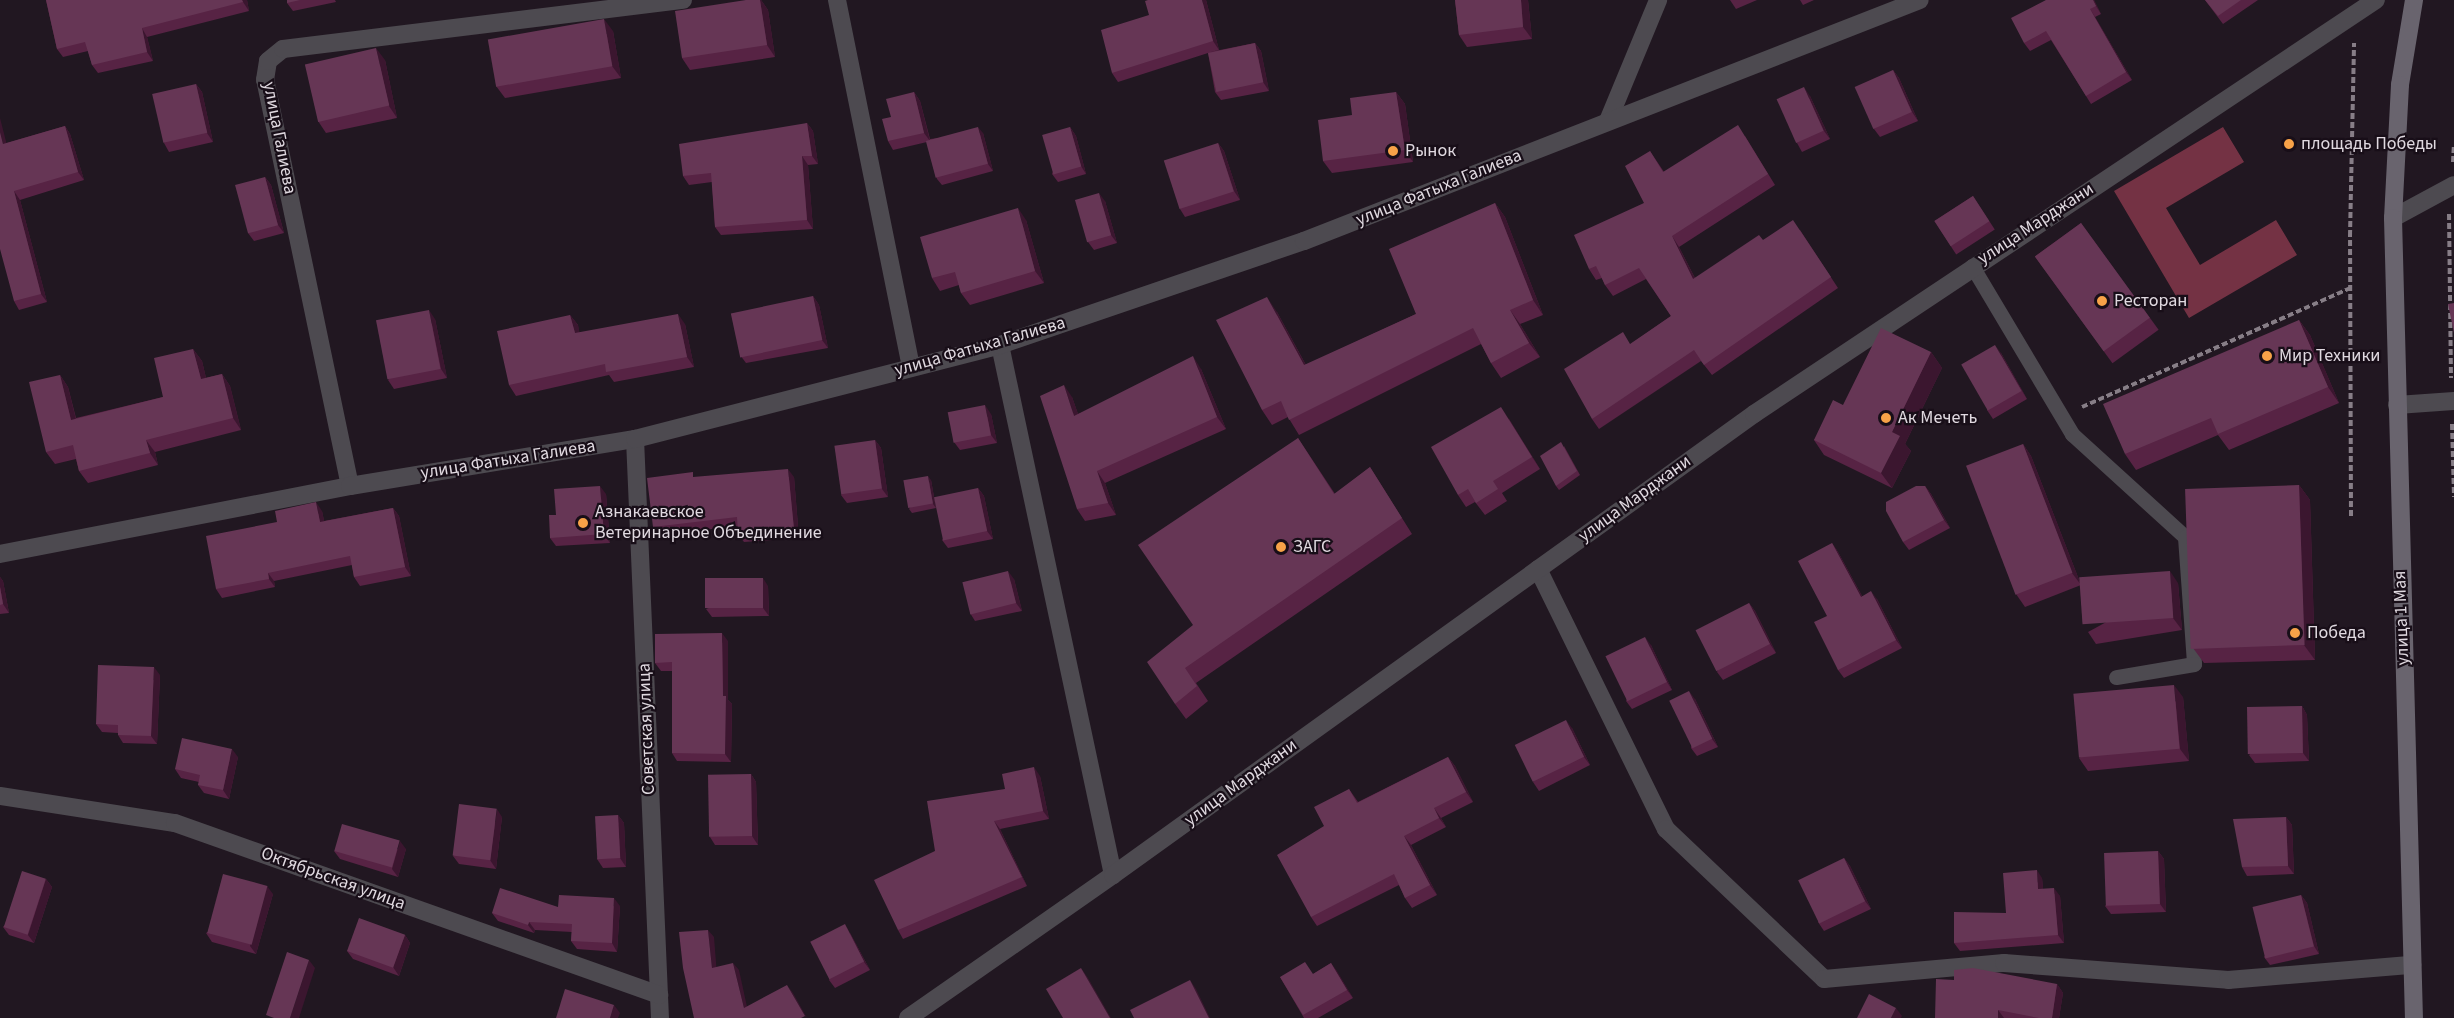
<!DOCTYPE html>
<html>
<head>
<meta charset="utf-8">
<style>
	body { margin:0 }
	#map { position:relative; width:2454px; height:1018px; overflow:hidden; background:#211721; font-family:"Source Sans 3",sans-serif }
	div>[style] { position:absolute }
	.forest>* { inset:0; background:#743244 }
	.path>* { height:4px; margin-top:-2px; transform-origin:0; background:repeating-linear-gradient(90deg,#877e87 0 6px,transparent 0 9px) }
	.service>* { height:15px; margin:-7.5px; padding:0 7.5px; transform-origin:7.5px; border-radius:7.5px; background:#4d4a50 }
	.minor>* { height:18px; margin:-9px; padding:0 9px; transform-origin:9px; border-radius:9px; background:#4d4a50 }
	.secondary>* { height:18px; margin:-9px; padding:0 9px; transform-origin:9px; border-radius:9px; background:#69646e }
	.wall>* { inset:0; background:#572344; transform-origin:0 0 }
	.shaded-wall>* { inset:0; background:#3b162f }
	.building>* { inset:0; background:#663655; transform-origin:0 0 }
	.dots>* { width:16px; height:16px; translate:-50% -50%; box-sizing:border-box; border:3px solid #180e18; border-radius:50% }
	span { translate:-50% -50%; white-space:nowrap; text-align:center; line-height:1.15; -webkit-text-stroke:4.5px #180e18; paint-order:stroke }
	.street-label { font-size:18px; color:#e0d9e0 }
	.poi-label { font-size:18px; color:#e0d9e0 }
	.left { translate:0 -50%; text-align:left }
</style>
</head>
<body>
<div id="map">
	<div class="forest">
		<div style="clip-path:polygon(2223px 127px,2244px 162px,2166px 208px,2200px 265px,2276px 220px,2297px 255px,2189px 318px,2114px 191px)"></div>
	</div>
	<div class="path">
		<div style="left:2453px;top:162px;width:17px;rotate:-87deg"></div>
		<div style="left:2449px;top:214px;width:164px;rotate:89.3deg"></div>
		<div style="left:2082px;top:407px;width:293px;rotate:-23.9deg"></div>
		<div style="left:2452px;top:424px;width:73px;rotate:88.4deg"></div>
		<div style="left:2351px;top:516px;width:280px;rotate:-90.2deg"></div>
		<div style="left:2350px;top:236px;width:193px;rotate:-88.8deg"></div>
	</div>
	<div class="service">
		<div style="left:1972px;top:266px;width:196px;rotate:59.2deg"></div>
		<div style="left:2072px;top:434px;width:153px;rotate:42.3deg"></div>
		<div style="left:2185px;top:537px;width:127px;rotate:85.9deg"></div>
		<div style="left:2194px;top:664px;width:79px;rotate:170.5deg"></div>
	</div>
	<div class="minor">
		<div style="left:837px;top:0;width:375px;rotate:78.6deg"></div>
		<div style="left:1608px;top:121px;width:131px;rotate:-67.5deg"></div>
		<div style="left:2393px;top:218px;width:69px;rotate:-28.4deg"></div>
		<div style="left:1000px;top:345px;width:542px;rotate:77.96deg"></div>
		<div style="left:2397px;top:405px;width:57px;rotate:-4deg"></div>
		<div style="left:635px;top:439px;width:580px;rotate:87.53deg"></div>
		<div style="left:350px;top:486px;width:415px;rotate:-101.8deg"></div>
		<div style="left:265px;top:80px;width:19px;rotate:-81deg"></div>
		<div style="left:268px;top:61px;width:19px;rotate:-39deg"></div>
		<div style="left:283px;top:49px;width:403px;rotate:-7deg"></div>
		<div style="left:0;top:554px;width:357px;rotate:-11deg"></div>
		<div style="left:350px;top:486px;width:289px;rotate:-9.4deg"></div>
		<div style="left:635px;top:439px;width:377px;rotate:-14.4deg"></div>
		<div style="left:1000px;top:345px;width:321px;rotate:-18.9deg"></div>
		<div style="left:1304px;top:241px;width:661px;rotate:-21.37deg"></div>
		<div style="left:1538px;top:569px;width:290px;rotate:63.8deg"></div>
		<div style="left:1666px;top:829px;width:218px;rotate:43.5deg"></div>
		<div style="left:1824px;top:979px;width:181px;rotate:-5.1deg"></div>
		<div style="left:2004px;top:963px;width:225px;rotate:4.3deg"></div>
		<div style="left:2228px;top:980px;width:185px;rotate:-4.7deg"></div>
		<div style="left:0;top:796px;width:177px;rotate:8.8deg"></div>
		<div style="left:175px;top:823px;width:514px;rotate:19.56deg"></div>
		<div style="left:908px;top:1018px;width:250px;rotate:-34.9deg"></div>
		<div style="left:1113px;top:875px;width:790px;rotate:-35.72deg"></div>
		<div style="left:1754px;top:414px;width:747px;rotate:-33.65deg"></div>
	</div>
	<div class="secondary">
		<div style="left:2414px;top:0;width:86px;rotate:99.4deg"></div>
		<div style="left:2400px;top:85px;width:133px;rotate:93deg"></div>
		<div style="left:2393px;top:218px;width:800px;rotate:88.5deg"></div>
	</div>
	<div class="wall">
		<div style="clip-path:polygon(46px 0,247px 0,249px 11px,147px 37px,153px 61px,98px 73px,92px 65px,88px 51px,63px 57px,57px 49px)"></div>
		<div style="clip-path:polygon(287px 0,335px 0,336px 2px,293px 11px,287px 3px)"></div>
		<div style="clip-path:polygon(746px 0,761px 0,768px 10px,775px 57px,690px 70px,682px 58px)"></div>
		<div style="clip-path:polygon(1206px 0,1219px 50px,1210px 52px,1255px 43px,1261px 51px,1269px 91px,1221px 100px,1215px 92px,1208px 53px,1118px 82px,1112px 73px)"></div>
		<div style="clip-path:polygon(1455px 0,1528px 0,1532px 39px,1467px 47px,1459px 35px)"></div>
		<div style="clip-path:polygon(1730px 0,1757px 0,1736px 9px)"></div>
		<div style="clip-path:polygon(1800px 0,1814px 0,1803px 5px)"></div>
		<div style="clip-path:polygon(2046px 0,2094px 0,2101px 14px,2095px 17px,2132px 80px,2091px 104px,2051px 40px,2030px 51px,2024px 43px)"></div>
		<div style="clip-path:polygon(2205px 0,2258px 0,2223px 24px)"></div>
		<div style="clip-path:polygon(613px 31px,621px 78px,505px 98px,496px 86px)"></div>
		<div style="clip-path:polygon(385px 60px,397px 118px,326px 133px,318px 121px)"></div>
		<div style="clip-path:polygon(1893px 70px,1899px 78px,1918px 121px,1880px 137px,1874px 129px)"></div>
		<div style="clip-path:polygon(196px 84px,202px 92px,213px 142px,169px 152px,164px 143px)"></div>
		<div style="clip-path:polygon(914px 92px,920px 101px,930px 139px,983px 133px,993px 171px,942px 185px,937px 179px,927px 142px,893px 150px,888px 141px,891px 117px)"></div>
		<div style="clip-path:polygon(1396px 92px,1405px 104px,1413px 162px,1332px 173px,1323px 161px,1352px 115px)"></div>
		<div style="clip-path:polygon(1810px 96px,1830px 139px,1802px 152px,1797px 143px)"></div>
		<div style="clip-path:polygon(807px 123px,813px 131px,818px 164px,808px 165px,813px 229px,721px 235px,715px 227px,712px 182px,689px 185px,683px 176px)"></div>
		<div style="clip-path:polygon(65px 126px,70px 134px,84px 180px,20px 200px,47px 302px,19px 310px,14px 301px,7px 143px)"></div>
		<div style="clip-path:polygon(1070px 127px,1076px 136px,1086px 174px,1058px 182px,1052px 174px)"></div>
		<div style="clip-path:polygon(1745px 136px,1775px 185px,1679px 247px,1695px 278px,1763px 240px,1800px 230px,1838px 288px,1712px 375px,1701px 361px,1599px 429px,1592px 419px,1631px 344px,1671px 316px,1646px 279px,1613px 296px,1605px 285px,1602px 278px,1596px 280px,1589px 269px,1644px 203px,1650px 151px,1664px 172px)"></div>
		<div style="clip-path:polygon(1218px 143px,1224px 151px,1240px 200px,1185px 217px,1180px 209px)"></div>
		<div style="clip-path:polygon(265px 177px,271px 185px,284px 233px,254px 241px,248px 233px)"></div>
		<div style="left:1973px;top:196px;width:40px;height:46px;rotate:57deg"></div>
		<div style="clip-path:polygon(1105px 201px,1117px 243px,1094px 250px,1088px 242px)"></div>
		<div style="clip-path:polygon(1495px 203px,1505px 217px,1543px 315px,1520px 324px,1540px 357px,1501px 378px,1491px 363px,1481px 344px,1299px 435px,1288px 417px,1272px 425px,1262px 410px,1277px 312px,1306px 365px,1416px 314px)"></div>
		<div style="clip-path:polygon(1026px 220px,1044px 283px,970px 305px,961px 293px,959px 285px,940px 291px,932px 278px)"></div>
		<div style="left:2081px;top:223px;width:132px;height:57px;rotate:54deg"></div>
		<div style="clip-path:polygon(813px 296px,819px 305px,828px 348px,746px 363px,740px 355px)"></div>
		<div style="clip-path:polygon(570px 315px,578px 325px,579px 333px,685px 324px,694px 367px,614px 382px,609px 375px,516px 396px,509px 385px)"></div>
		<div style="clip-path:polygon(435px 319px,447px 378px,394px 389px,388px 380px)"></div>
		<div style="clip-path:polygon(2299px 320px,2310px 335px,2339px 403px,2229px 450px,2218px 435px,2136px 470px,2125px 454px)"></div>
		<div style="clip-path:polygon(193px 349px,202px 361px,206px 378px,222px 374px,230px 386px,241px 430px,155px 452px,158px 465px,88px 483px,79px 471px,76px 459px,55px 464px,46px 452px,60px 375px,68px 387px,76px 418px,163px 397px)"></div>
		<div style="clip-path:polygon(1931px 352px,1942px 368px,1905px 444px,1911px 451px,1892px 488px,1824px 455px,1814px 440px,1843px 405px)"></div>
		<div style="clip-path:polygon(2001px 353px,2027px 399px,1993px 419px,1987px 410px)"></div>
		<div style="clip-path:polygon(1201px 369px,1226px 429px,1105px 483px,1116px 515px,1085px 521px,1077px 509px,1072px 397px,1078px 414px)"></div>
		<div style="clip-path:polygon(991px 414px,997px 443px,960px 450px,954px 442px)"></div>
		<div style="clip-path:polygon(1509px 419px,1540px 469px,1502px 493px,1507px 501px,1485px 515px,1475px 502px,1466px 507px,1458px 495px)"></div>
		<div style="clip-path:polygon(1298px 438px,1335px 494px,1370px 467px,1412px 534px,1196px 683px,1208px 701px,1186px 719px,1175px 704px,1193px 625px)"></div>
		<div style="clip-path:polygon(875px 440px,881px 448px,888px 497px,847px 503px,841px 495px)"></div>
		<div style="clip-path:polygon(2023px 444px,2031px 456px,2081px 585px,2025px 607px,2016px 594px)"></div>
		<div style="clip-path:polygon(1564px 446px,1580px 475px,1559px 490px,1556px 486px)"></div>
		<div style="clip-path:polygon(696px 477px,794px 477px,799px 538px,744px 542px,738px 534px,738px 526px,659px 535px,653px 527px)"></div>
		<div style="clip-path:polygon(931px 480px,936px 508px,912px 513px,909px 509px)"></div>
		<div style="clip-path:polygon(2299px 485px,2310px 500px,2315px 660px,2204px 663px,2193px 648px)"></div>
		<div style="clip-path:polygon(1925px 486px,1931px 494px,1950px 528px,1909px 550px,1903px 542px)"></div>
		<div style="clip-path:polygon(978px 488px,984px 496px,993px 539px,948px 548px,942px 540px)"></div>
		<div style="clip-path:polygon(606px 494px,610px 543px,556px 546px,550px 538px)"></div>
		<div style="clip-path:polygon(393px 508px,399px 516px,411px 576px,360px 586px,354px 577px,352px 565px,274px 581px,275px 587px,222px 598px,216px 589px,322px 511px,324px 521px)"></div>
		<div style="clip-path:polygon(1832px 543px,1838px 552px,1862px 596px,1877px 599px,1902px 648px,1844px 678px,1838px 670px,1827px 616px)"></div>
		<div style="clip-path:polygon(0 577px,3px 581px,9px 613px,0 614px)"></div>
		<div style="clip-path:polygon(1014px 579px,1022px 611px,975px 621px,970px 613px)"></div>
		<div style="clip-path:polygon(2178px 583px,2182px 630px,2096px 644px,2088px 632px)"></div>
		<div style="clip-path:polygon(768px 586px,769px 616px,712px 617px,706px 609px)"></div>
		<div style="clip-path:polygon(1749px 603px,1755px 611px,1776px 653px,1723px 680px,1717px 672px)"></div>
		<div style="clip-path:polygon(728px 641px,728px 700px,732px 704px,731px 762px,677px 761px,672px 753px,672px 671px,661px 671px,655px 663px)"></div>
		<div style="clip-path:polygon(1651px 645px,1672px 690px,1632px 709px,1626px 701px)"></div>
		<div style="clip-path:polygon(160px 675px,157px 744px,123px 743px,118px 735px,118px 733px,102px 732px,96px 724px)"></div>
		<div style="clip-path:polygon(2183px 697px,2189px 761px,2088px 771px,2079px 758px)"></div>
		<div style="clip-path:polygon(1695px 699px,1718px 747px,1697px 756px,1691px 748px)"></div>
		<div style="clip-path:polygon(2302px 706px,2307px 715px,2309px 761px,2255px 763px,2249px 755px)"></div>
		<div style="clip-path:polygon(1572px 728px,1590px 765px,1539px 791px,1533px 782px)"></div>
		<div style="clip-path:polygon(238px 757px,229px 799px,204px 793px,198px 785px,199px 782px,181px 778px,175px 769px)"></div>
		<div style="clip-path:polygon(1448px 757px,1455px 766px,1473px 802px,1441px 818px,1446px 827px,1411px 845px,1437px 895px,1412px 908px,1405px 898px,1399px 885px,1317px 926px,1311px 917px,1324px 826px,1349px 789px,1358px 802px)"></div>
		<div style="clip-path:polygon(751px 774px,756px 782px,758px 845px,715px 845px,710px 837px)"></div>
		<div style="clip-path:polygon(1040px 776px,1049px 819px,1000px 829px,1027px 886px,903px 939px,898px 930px,935px 851px,1005px 789px)"></div>
		<div style="clip-path:polygon(618px 815px,624px 823px,626px 867px,603px 868px,597px 859px)"></div>
		<div style="clip-path:polygon(502px 817px,496px 869px,459px 864px,453px 856px)"></div>
		<div style="clip-path:polygon(2286px 817px,2292px 825px,2294px 874px,2247px 876px,2242px 867px)"></div>
		<div style="clip-path:polygon(406px 849px,398px 877px,340px 859px,334px 851px)"></div>
		<div style="clip-path:polygon(2158px 851px,2164px 859px,2166px 912px,2111px 914px,2105px 906px)"></div>
		<div style="clip-path:polygon(1844px 858px,1850px 866px,1871px 909px,1824px 931px,1818px 922px)"></div>
		<div style="clip-path:polygon(2042px 878px,2043px 889px,2060px 896px,2064px 943px,1960px 951px,1954px 943px,2006px 913px)"></div>
		<div style="clip-path:polygon(46px 879px,52px 887px,34px 943px,9px 935px,3px 927px)"></div>
		<div style="clip-path:polygon(273px 894px,256px 954px,212px 942px,206px 933px)"></div>
		<div style="clip-path:polygon(2301px 895px,2307px 903px,2319px 954px,2270px 965px,2264px 957px)"></div>
		<div style="clip-path:polygon(620px 906px,617px 952px,577px 949px,571px 941px,572px 932px,535px 930px,534px 933px,498px 921px,492px 913px,558px 907px)"></div>
		<div style="clip-path:polygon(850px 933px,870px 970px,835px 988px,829px 980px)"></div>
		<div style="clip-path:polygon(405px 935px,410px 943px,399px 976px,353px 959px,347px 951px)"></div>
		<div style="clip-path:polygon(1331px 963px,1353px 998px,1318px 1018px,1304px 1018px,1280px 977px,1313px 974px)"></div>
		<div style="clip-path:polygon(2057px 984px,2063px 993px,2059px 1018px,1935px 1018px)"></div>
	</div>
	<div class="shaded-wall">
		<div style="clip-path:polygon(242px 0,247px 0,249px 11px,243px 2px)"></div>
		<div style="clip-path:polygon(760px 0,761px 0,768px 10px,775px 57px,767px 45px)"></div>
		<div style="clip-path:polygon(1202px 0,1206px 0,1219px 50px,1213px 41px)"></div>
		<div style="clip-path:polygon(1521px 0,1528px 0,1532px 39px,1523px 27px)"></div>
		<div style="clip-path:polygon(2093px 0,2094px 0,2101px 14px,2096px 6px)"></div>
		<div style="clip-path:polygon(2090px 9px,2095px 17px,2132px 80px,2126px 72px)"></div>
		<div style="clip-path:polygon(604px 19px,613px 31px,621px 78px,612px 66px)"></div>
		<div style="clip-path:polygon(142px 28px,147px 37px,153px 61px,147px 52px)"></div>
		<div style="clip-path:polygon(1255px 43px,1261px 51px,1269px 91px,1263px 82px)"></div>
		<div style="clip-path:polygon(376px 48px,385px 60px,397px 118px,389px 106px)"></div>
		<div style="clip-path:polygon(1893px 70px,1899px 78px,1918px 121px,1912px 112px)"></div>
		<div style="clip-path:polygon(196px 84px,202px 92px,213px 142px,207px 133px)"></div>
		<div style="clip-path:polygon(1804px 87px,1810px 96px,1830px 139px,1824px 131px)"></div>
		<div style="clip-path:polygon(914px 92px,920px 101px,930px 141px,924px 133px)"></div>
		<div style="clip-path:polygon(1396px 92px,1405px 104px,1413px 162px,1405px 150px)"></div>
		<div style="clip-path:polygon(0 118px,9px 153px,3px 144px,0 132px)"></div>
		<div style="clip-path:polygon(807px 123px,813px 131px,818px 164px,812px 156px)"></div>
		<div style="clip-path:polygon(65px 126px,70px 134px,84px 180px,78px 172px)"></div>
		<div style="clip-path:polygon(978px 127px,983px 133px,993px 171px,988px 164px)"></div>
		<div style="clip-path:polygon(1070px 127px,1076px 136px,1086px 174px,1081px 166px)"></div>
		<div style="clip-path:polygon(1218px 143px,1224px 151px,1240px 200px,1234px 191px)"></div>
		<div style="clip-path:polygon(802px 156px,808px 165px,813px 229px,807px 220px)"></div>
		<div style="clip-path:polygon(265px 177px,271px 185px,284px 233px,278px 225px)"></div>
		<div style="clip-path:polygon(14px 191px,20px 200px,47px 302px,41px 294px)"></div>
		<div style="clip-path:polygon(1099px 193px,1105px 201px,1117px 243px,1111px 235px)"></div>
		<div style="clip-path:polygon(1495px 203px,1505px 217px,1543px 315px,1533px 300px)"></div>
		<div style="clip-path:polygon(1018px 208px,1026px 220px,1044px 283px,1035px 271px)"></div>
		<div style="clip-path:polygon(1672px 236px,1679px 247px,1701px 290px,1693px 279px)"></div>
		<div style="clip-path:polygon(813px 296px,819px 305px,828px 348px,822px 340px)"></div>
		<div style="clip-path:polygon(1267px 297px,1277px 312px,1314px 380px,1304px 365px)"></div>
		<div style="clip-path:polygon(429px 310px,435px 319px,447px 378px,441px 369px)"></div>
		<div style="clip-path:polygon(1510px 310px,1520px 324px,1540px 357px,1529px 343px)"></div>
		<div style="clip-path:polygon(678px 314px,685px 324px,694px 367px,687px 357px)"></div>
		<div style="clip-path:polygon(570px 315px,578px 325px,582px 344px,575px 333px)"></div>
		<div style="clip-path:polygon(2299px 320px,2310px 335px,2339px 403px,2328px 387px)"></div>
		<div style="clip-path:polygon(1995px 345px,2001px 353px,2027px 399px,2022px 391px)"></div>
		<div style="clip-path:polygon(193px 349px,202px 361px,209px 391px,201px 379px)"></div>
		<div style="clip-path:polygon(1931px 352px,1942px 368px,1905px 444px,1911px 451px,1892px 488px,1881px 473px,1892px 432px)"></div>
		<div style="clip-path:polygon(1193px 356px,1201px 369px,1226px 429px,1217px 417px)"></div>
		<div style="clip-path:polygon(222px 374px,230px 386px,241px 430px,233px 418px)"></div>
		<div style="clip-path:polygon(60px 375px,68px 387px,79px 432px,71px 420px)"></div>
		<div style="clip-path:polygon(1064px 385px,1072px 397px,1083px 428px,1074px 416px)"></div>
		<div style="clip-path:polygon(985px 405px,991px 414px,997px 443px,991px 435px)"></div>
		<div style="clip-path:polygon(1501px 407px,1509px 419px,1540px 469px,1532px 457px)"></div>
		<div style="clip-path:polygon(146px 440px,155px 452px,158px 465px,150px 453px)"></div>
		<div style="clip-path:polygon(875px 440px,881px 448px,888px 497px,882px 489px)"></div>
		<div style="clip-path:polygon(2023px 444px,2031px 456px,2081px 585px,2072px 573px)"></div>
		<div style="clip-path:polygon(788px 469px,794px 477px,799px 538px,794px 529px)"></div>
		<div style="clip-path:polygon(1097px 471px,1105px 483px,1116px 515px,1108px 503px)"></div>
		<div style="clip-path:polygon(928px 476px,931px 480px,936px 508px,933px 504px)"></div>
		<div style="clip-path:polygon(2299px 485px,2310px 500px,2315px 660px,2304px 645px)"></div>
		<div style="clip-path:polygon(600px 486px,606px 494px,610px 543px,604px 534px)"></div>
		<div style="clip-path:polygon(1925px 486px,1931px 494px,1950px 528px,1944px 520px)"></div>
		<div style="clip-path:polygon(978px 488px,984px 496px,993px 539px,987px 531px)"></div>
		<div style="clip-path:polygon(316px 502px,322px 511px,326px 530px,320px 522px)"></div>
		<div style="clip-path:polygon(393px 508px,399px 516px,411px 576px,405px 567px)"></div>
		<div style="clip-path:polygon(1832px 543px,1838px 552px,1867px 605px,1861px 597px)"></div>
		<div style="clip-path:polygon(1008px 571px,1014px 579px,1022px 611px,1016px 603px)"></div>
		<div style="clip-path:polygon(2170px 571px,2178px 583px,2182px 630px,2173px 618px)"></div>
		<div style="clip-path:polygon(268px 573px,274px 581px,275px 587px,269px 579px)"></div>
		<div style="clip-path:polygon(0 577px,3px 581px,9px 613px,3px 604px,0 587px)"></div>
		<div style="clip-path:polygon(763px 578px,768px 586px,769px 616px,763px 608px)"></div>
		<div style="clip-path:polygon(1871px 591px,1877px 599px,1902px 648px,1896px 640px)"></div>
		<div style="clip-path:polygon(1749px 603px,1755px 611px,1776px 653px,1770px 644px)"></div>
		<div style="clip-path:polygon(722px 633px,728px 641px,728px 700px,732px 704px,731px 762px,725px 754px,723px 696px)"></div>
		<div style="clip-path:polygon(1645px 637px,1651px 645px,1672px 690px,1667px 682px)"></div>
		<div style="clip-path:polygon(154px 667px,160px 675px,157px 744px,151px 736px)"></div>
		<div style="clip-path:polygon(2174px 685px,2183px 697px,2189px 761px,2180px 749px)"></div>
		<div style="clip-path:polygon(1689px 691px,1695px 699px,1718px 747px,1712px 739px)"></div>
		<div style="clip-path:polygon(2302px 706px,2307px 715px,2309px 761px,2303px 753px)"></div>
		<div style="clip-path:polygon(1566px 720px,1572px 728px,1590px 765px,1584px 757px)"></div>
		<div style="clip-path:polygon(232px 749px,238px 757px,229px 799px,223px 790px)"></div>
		<div style="clip-path:polygon(1448px 757px,1455px 766px,1473px 802px,1466px 792px)"></div>
		<div style="clip-path:polygon(1034px 767px,1040px 776px,1049px 819px,1043px 811px)"></div>
		<div style="clip-path:polygon(751px 774px,756px 782px,758px 845px,752px 836px)"></div>
		<div style="clip-path:polygon(1434px 808px,1441px 818px,1446px 827px,1439px 818px)"></div>
		<div style="clip-path:polygon(497px 809px,502px 817px,496px 869px,490px 860px)"></div>
		<div style="clip-path:polygon(618px 815px,624px 823px,626px 867px,620px 858px)"></div>
		<div style="clip-path:polygon(2286px 817px,2292px 825px,2294px 874px,2288px 866px)"></div>
		<div style="clip-path:polygon(994px 821px,1000px 829px,1027px 886px,1022px 877px)"></div>
		<div style="clip-path:polygon(1404px 836px,1411px 845px,1437px 895px,1430px 885px)"></div>
		<div style="clip-path:polygon(400px 841px,406px 849px,398px 877px,392px 869px)"></div>
		<div style="clip-path:polygon(2158px 851px,2164px 859px,2166px 912px,2160px 904px)"></div>
		<div style="clip-path:polygon(1844px 858px,1850px 866px,1871px 909px,1865px 901px)"></div>
		<div style="clip-path:polygon(2037px 870px,2042px 878px,2044px 898px,2038px 889px)"></div>
		<div style="clip-path:polygon(46px 879px,52px 887px,34px 943px,28px 935px)"></div>
		<div style="clip-path:polygon(267px 886px,273px 894px,256px 954px,250px 946px)"></div>
		<div style="clip-path:polygon(2054px 888px,2060px 896px,2064px 943px,2058px 935px)"></div>
		<div style="clip-path:polygon(2301px 895px,2307px 903px,2319px 954px,2314px 946px)"></div>
		<div style="clip-path:polygon(614px 898px,620px 906px,617px 952px,612px 943px)"></div>
		<div style="clip-path:polygon(529px 922px,535px 930px,534px 933px,528px 925px)"></div>
		<div style="clip-path:polygon(845px 924px,850px 933px,870px 970px,864px 962px)"></div>
		<div style="clip-path:polygon(708px 930px,714px 937px,717px 975px,712px 968px)"></div>
		<div style="clip-path:polygon(405px 935px,410px 943px,399px 976px,393px 967px)"></div>
		<div style="clip-path:polygon(309px 960px,315px 968px,299px 1018px,290px 1018px)"></div>
		<div style="clip-path:polygon(733px 963px,739px 970px,749px 1016px,744px 1008px)"></div>
		<div style="clip-path:polygon(1331px 963px,1337px 971px,1353px 998px,1347px 990px)"></div>
		<div style="clip-path:polygon(1081px 968px,1088px 978px,1111px 1018px,1110px 1018px)"></div>
		<div style="clip-path:polygon(1190px 980px,1196px 989px,1210px 1018px,1209px 1018px)"></div>
		<div style="clip-path:polygon(2057px 984px,2063px 993px,2059px 1018px,2052px 1018px)"></div>
		<div style="clip-path:polygon(787px 985px,793px 993px,807px 1018px,805px 1016px)"></div>
		<div style="clip-path:polygon(614px 1005px,620px 1013px,618px 1018px,610px 1018px)"></div>
		<div style="clip-path:polygon(1896px 1008px,1902px 1016px,1901px 1018px,1891px 1018px)"></div>
		<div style="clip-path:polygon(1998px 1010px,2004px 1018px,1998px 1018px)"></div>
	</div>
	<div class="building">
		<div style="clip-path:polygon(46px 0,242px 0,243px 2px,142px 28px,147px 52px,92px 65px,85px 42px,57px 49px)"></div>
		<div style="clip-path:polygon(287px 0,300px 0,287px 3px)"></div>
		<div style="clip-path:polygon(746px 0,760px 0,767px 45px,682px 58px,675px 11px)"></div>
		<div style="clip-path:polygon(1148px 0,1202px 0,1213px 41px,1112px 73px,1101px 30px,1149px 15px,1145px 1px)"></div>
		<div style="clip-path:polygon(1455px 0,1521px 0,1523px 27px,1459px 35px)"></div>
		<div style="clip-path:polygon(2046px 0,2093px 0,2096px 6px,2090px 9px,2126px 72px,2086px 96px,2046px 31px,2024px 43px,2011px 18px)"></div>
		<div style="clip-path:polygon(2205px 0,2241px 0,2218px 16px)"></div>
		<div style="left:604px;top:19px;width:48px;height:118px;rotate:80deg"></div>
		<div style="left:1255px;top:43px;width:40px;height:48px;rotate:78deg"></div>
		<div style="left:376px;top:48px;width:59px;height:73px;rotate:77deg"></div>
		<div style="left:1893px;top:70px;width:46px;height:42px;rotate:66deg"></div>
		<div style="left:196px;top:84px;width:50px;height:45px;rotate:77deg"></div>
		<div style="left:1804px;top:87px;width:48px;height:30px;rotate:66deg"></div>
		<div style="clip-path:polygon(914px 92px,924px 133px,888px 141px,882px 119px,891px 117px,886px 99px)"></div>
		<div style="clip-path:polygon(1396px 92px,1405px 150px,1323px 161px,1318px 120px,1352px 115px,1350px 98px)"></div>
		<div style="clip-path:polygon(807px 123px,812px 156px,802px 156px,807px 220px,715px 227px,711px 173px,683px 176px,679px 144px)"></div>
		<div style="clip-path:polygon(1738px 125px,1768px 174px,1672px 236px,1693px 279px,1759px 235px,1763px 240px,1793px 220px,1831px 277px,1704px 365px,1694px 350px,1592px 419px,1564px 369px,1623px 332px,1630px 344px,1671px 316px,1639px 268px,1605px 285px,1596px 266px,1589px 269px,1574px 235px,1644px 203px,1625px 166px,1650px 151px,1663px 172px)"></div>
		<div style="clip-path:polygon(65px 126px,78px 172px,14px 191px,41px 294px,14px 301px,0 249px,0 132px,3px 144px)"></div>
		<div style="left:978px;top:127px;width:38px;height:54px;rotate:75deg"></div>
		<div style="left:1070px;top:127px;width:41px;height:29px;rotate:74deg"></div>
		<div style="left:1218px;top:143px;width:51px;height:57px;rotate:72deg"></div>
		<div style="left:265px;top:177px;width:50px;height:31px;rotate:75deg"></div>
		<div style="left:1099px;top:193px;width:44px;height:25px;rotate:74deg"></div>
		<div style="left:1973px;top:196px;width:30px;height:46px;rotate:57deg"></div>
		<div style="clip-path:polygon(1495px 203px,1533px 300px,1510px 310px,1529px 343px,1491px 363px,1473px 328px,1289px 420px,1281px 401px,1262px 410px,1216px 320px,1267px 297px,1304px 365px,1416px 314px,1389px 249px)"></div>
		<div style="clip-path:polygon(1018px 208px,1035px 271px,961px 293px,955px 272px,932px 278px,920px 237px)"></div>
		<div style="left:2081px;top:223px;width:117px;height:57px;rotate:54deg"></div>
		<div style="left:813px;top:296px;width:45px;height:84px;rotate:78deg"></div>
		<div style="clip-path:polygon(2454px 303px,2454px 333px,2448px 304px)"></div>
		<div style="left:429px;top:310px;width:60px;height:54px;rotate:79deg"></div>
		<div style="clip-path:polygon(678px 314px,687px 357px,606px 372px,605px 364px,509px 385px,497px 331px,570px 315px,575px 333px)"></div>
		<div style="clip-path:polygon(2299px 320px,2328px 387px,2218px 434px,2211px 418px,2125px 454px,2103px 404px)"></div>
		<div style="clip-path:polygon(1881px 328px,1931px 352px,1892px 432px,1900px 436px,1881px 473px,1814px 440px,1833px 400px,1843px 405px)"></div>
		<div style="left:1995px;top:345px;width:53px;height:39px;rotate:60deg"></div>
		<div style="clip-path:polygon(193px 349px,201px 379px,222px 374px,233px 418px,146px 440px,150px 453px,79px 471px,73px 445px,46px 452px,29px 382px,60px 375px,71px 420px,163px 397px,154px 358px)"></div>
		<div style="clip-path:polygon(1193px 356px,1217px 417px,1097px 471px,1108px 503px,1077px 509px,1040px 396px,1064px 385px,1074px 416px)"></div>
		<div style="left:985px;top:405px;width:31px;height:38px;rotate:79deg"></div>
		<div style="clip-path:polygon(1501px 407px,1532px 457px,1493px 481px,1498px 489px,1476px 503px,1468px 489px,1458px 495px,1431px 447px)"></div>
		<div style="clip-path:polygon(1298px 438px,1334px 494px,1370px 467px,1402px 518px,1185px 668px,1197px 686px,1175px 704px,1147px 662px,1193px 625px,1138px 545px)"></div>
		<div style="left:875px;top:440px;width:49px;height:41px;rotate:82deg"></div>
		<div style="clip-path:polygon(1561px 442px,1577px 471px,1556px 486px,1540px 456px)"></div>
		<div style="left:2023px;top:444px;width:138px;height:61px;rotate:69deg"></div>
		<div style="clip-path:polygon(788px 469px,794px 529px,738px 534px,737px 517px,653px 527px,647px 478px,693px 472px,693px 477px)"></div>
		<div style="left:928px;top:476px;width:28px;height:25px;rotate:80deg"></div>
		<div style="left:2299px;top:485px;width:160px;height:114px;rotate:88deg"></div>
		<div style="clip-path:polygon(600px 486px,604px 534px,550px 538px,549px 515px,556px 515px,554px 489px)"></div>
		<div style="clip-path:polygon(1916px 486px,1925px 486px,1944px 520px,1903px 542px,1886px 511px,1886px 502px)"></div>
		<div style="left:978px;top:488px;width:44px;height:45px;rotate:78deg"></div>
		<div style="clip-path:polygon(316px 502px,320px 522px,393px 508px,405px 567px,354px 577px,350px 556px,268px 573px,269px 579px,216px 589px,206px 536px,277px 522px,275px 511px)"></div>
		<div style="clip-path:polygon(1832px 543px,1861px 597px,1871px 591px,1896px 640px,1838px 670px,1814px 622px,1827px 616px,1798px 561px)"></div>
		<div style="left:1008px;top:571px;width:33px;height:47px;rotate:76deg"></div>
		<div style="left:2170px;top:571px;width:47px;height:91px;rotate:86deg"></div>
		<div style="left:763px;top:578px;width:30px;height:58px;rotate:90deg"></div>
		<div style="clip-path:polygon(0 587px,3px 604px,0 605px)"></div>
		<div style="left:1749px;top:603px;width:46px;height:60px;rotate:63deg"></div>
		<div style="clip-path:polygon(722px 633px,723px 696px,726px 696px,725px 754px,672px 753px,672px 662px,655px 663px,655px 634px)"></div>
		<div style="left:1645px;top:637px;width:50px;height:44px;rotate:64deg"></div>
		<div style="clip-path:polygon(98px 665px,154px 667px,151px 736px,118px 735px,118px 725px,96px 724px)"></div>
		<div style="left:2174px;top:685px;width:64px;height:101px;rotate:85deg"></div>
		<div style="left:1689px;top:691px;width:53px;height:22px;rotate:64deg"></div>
		<div style="left:2302px;top:706px;width:47px;height:55px;rotate:89deg"></div>
		<div style="left:1566px;top:720px;width:41px;height:57px;rotate:64deg"></div>
		<div style="clip-path:polygon(182px 738px,232px 749px,223px 790px,198px 785px,200px 775px,175px 769px)"></div>
		<div style="clip-path:polygon(1448px 757px,1466px 792px,1434px 808px,1439px 818px,1404px 836px,1430px 885px,1405px 898px,1394px 874px,1311px 917px,1277px 855px,1324px 826px,1314px 807px,1349px 789px,1357px 803px)"></div>
		<div style="clip-path:polygon(1034px 767px,1043px 811px,994px 821px,1022px 877px,898px 930px,874px 880px,935px 851px,927px 801px,1005px 789px,1002px 774px)"></div>
		<div style="left:751px;top:774px;width:62px;height:43px;rotate:89deg"></div>
		<div style="left:459px;top:804px;width:38px;height:52px;rotate:7deg"></div>
		<div style="left:618px;top:815px;width:43px;height:23px;rotate:87deg"></div>
		<div style="clip-path:polygon(2286px 817px,2288px 866px,2242px 867px,2233px 819px)"></div>
		<div style="left:342px;top:824px;width:60px;height:28px;rotate:16deg"></div>
		<div style="left:2158px;top:851px;width:53px;height:54px;rotate:88deg"></div>
		<div style="left:1844px;top:858px;width:48px;height:51px;rotate:64deg"></div>
		<div style="clip-path:polygon(2037px 870px,2038px 889px,2054px 888px,2058px 935px,1954px 943px,1954px 912px,2006px 913px,2003px 873px)"></div>
		<div style="left:22px;top:871px;width:25px;height:59px;rotate:18deg"></div>
		<div style="left:223px;top:874px;width:46px;height:61px;rotate:15deg"></div>
		<div style="clip-path:polygon(500px 888px,558px 907px,559px 895px,614px 898px,612px 943px,571px 941px,572px 924px,529px 922px,528px 925px,492px 913px)"></div>
		<div style="left:2301px;top:895px;width:53px;height:50px;rotate:76deg"></div>
		<div style="left:359px;top:918px;width:49px;height:35px;rotate:20deg"></div>
		<div style="left:845px;top:924px;width:42px;height:39px;rotate:63deg"></div>
		<div style="clip-path:polygon(708px 930px,712px 968px,733px 963px,744px 1008px,787px 985px,805px 1016px,801px 1018px,694px 1018px,683px 968px,679px 932px)"></div>
		<div style="clip-path:polygon(287px 952px,309px 960px,290px 1018px,274px 1018px,266px 1015px)"></div>
		<div style="clip-path:polygon(1305px 962px,1313px 974px,1331px 963px,1347px 990px,1303px 1015px,1280px 977px)"></div>
		<div style="clip-path:polygon(1081px 968px,1110px 1018px,1063px 1018px,1046px 989px)"></div>
		<div style="clip-path:polygon(1973px 968px,2057px 984px,2052px 1018px,2039px 1018px,1998px 1010px,1998px 1018px,1935px 1018px,1936px 979px,1954px 980px,1954px 970px)"></div>
		<div style="clip-path:polygon(1190px 980px,1209px 1018px,1134px 1018px,1130px 1010px)"></div>
		<div style="clip-path:polygon(565px 989px,614px 1005px,610px 1018px,556px 1018px)"></div>
		<div style="clip-path:polygon(1869px 994px,1896px 1008px,1891px 1018px,1857px 1018px)"></div>
	</div>
	<div class="dots">
		<div style="left:2289px;top:144px;background:#f7a248"></div>
		<div style="left:1393px;top:151px;background:#f7a248"></div>
		<div style="left:2102px;top:301px;background:#f7a248"></div>
		<div style="left:2267px;top:356px;background:#f7a248"></div>
		<div style="left:1886px;top:418px;background:#f7a248"></div>
		<div style="left:583px;top:523px;background:#f7a248"></div>
		<div style="left:1281px;top:547px;background:#f7a248"></div>
		<div style="left:2295px;top:633px;background:#f7a248"></div>
	</div>
	<div class="street-label">
		<span style="left:279px;top:138px;rotate:79deg">улица Галиева</span>
		<span style="left:1439px;top:188px;rotate:-22deg">улица Фатыха Галиева</span>
		<span style="left:2036px;top:224px;rotate:-33deg">улица Марджани</span>
		<span style="left:980px;top:347px;rotate:-16deg">улица Фатыха Галиева</span>
		<span style="left:508px;top:460px;rotate:-9deg">улица Фатыха Галиева</span>
		<span style="left:1635px;top:499px;rotate:-36deg">улица Марджани</span>
		<span style="left:2402px;top:618px;rotate:-92deg">улица 1 Мая</span>
		<span style="left:647px;top:729px;rotate:-92deg">Советская улица</span>
		<span style="left:1241px;top:783px;rotate:-36deg">улица Марджани</span>
		<span style="left:333px;top:879px;rotate:20deg">Октябрьская улица</span>
	</div>
	<div class="poi-label">
		<span class="left" style="left:2301px;top:144px">площадь Победы</span>
		<span class="left" style="left:1405px;top:151px">Рынок</span>
		<span class="left" style="left:2114px;top:301px">Ресторан</span>
		<span class="left" style="left:2279px;top:356px">Мир Техники</span>
		<span class="left" style="left:1898px;top:418px">Ак Мечеть</span>
		<span class="left" style="left:595px;top:523px">Азнакаевское<br>Ветеринарное Объединение</span>
		<span class="left" style="left:1293px;top:547px">ЗАГС</span>
		<span class="left" style="left:2307px;top:633px">Победа</span>
	</div>
</div>
</body>
</html>
